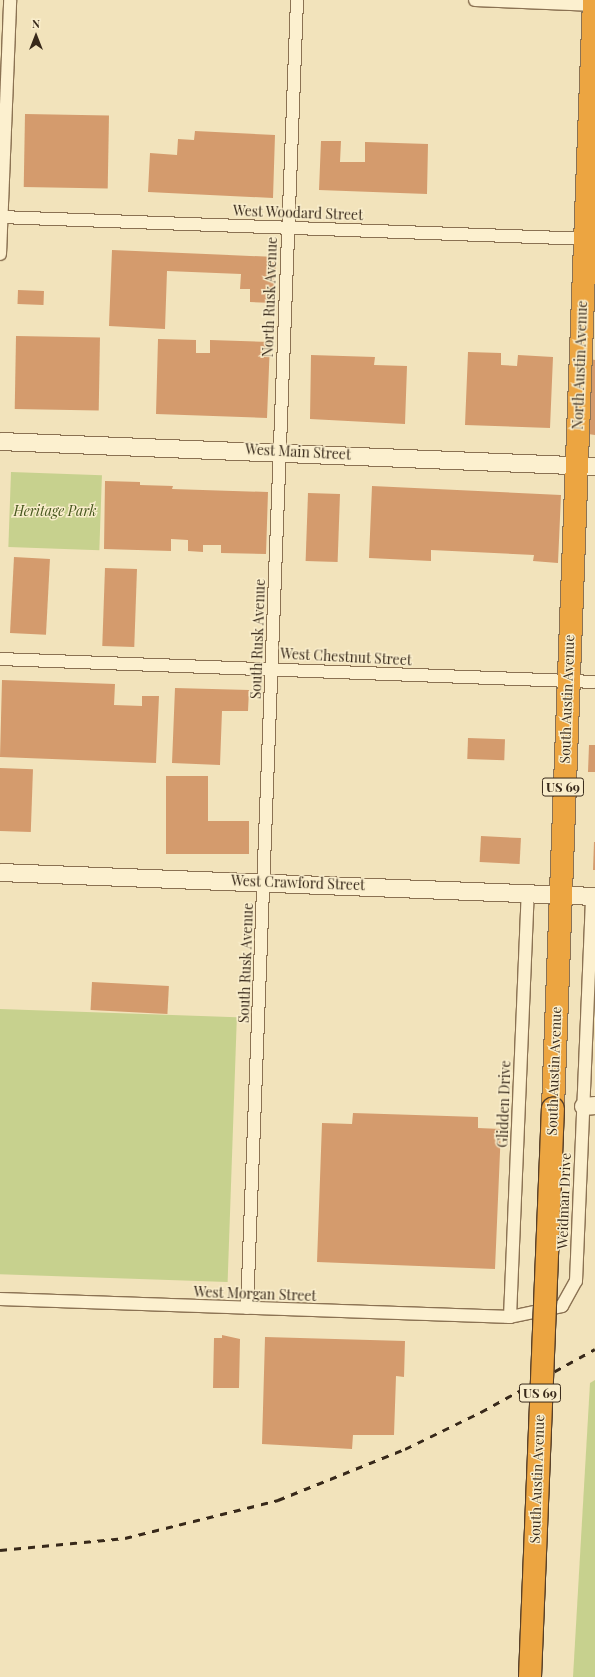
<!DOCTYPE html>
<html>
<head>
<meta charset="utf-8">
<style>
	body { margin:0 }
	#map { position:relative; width:595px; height:1677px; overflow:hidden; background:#f2e3bb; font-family:"Playfair Display",serif }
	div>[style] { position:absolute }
	.green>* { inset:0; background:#c7d18e; transform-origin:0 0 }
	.building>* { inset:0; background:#d49b6d; transform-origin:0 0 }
	.roads { filter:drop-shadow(1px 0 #8b7253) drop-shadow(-1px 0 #8b7253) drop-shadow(0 1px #8b7253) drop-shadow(0 -1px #8b7253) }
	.street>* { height:12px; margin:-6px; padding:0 6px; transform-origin:6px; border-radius:6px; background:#fcf0cf }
	.secondary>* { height:17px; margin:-8.5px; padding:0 8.5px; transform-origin:8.5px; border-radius:8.5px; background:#fcf0cf }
	.highway>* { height:22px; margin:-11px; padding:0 11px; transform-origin:11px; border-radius:11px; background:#eca541 }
	.rail>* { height:3px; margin-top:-1.5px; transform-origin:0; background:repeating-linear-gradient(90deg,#38291a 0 7px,transparent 0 14px) }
	.bridges { filter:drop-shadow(1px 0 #584029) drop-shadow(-1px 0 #584029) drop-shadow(0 1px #584029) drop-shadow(0 -1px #584029) }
	.highway-bridge>* { height:22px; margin:-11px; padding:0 11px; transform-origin:11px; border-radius:11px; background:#eca541 }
	span { translate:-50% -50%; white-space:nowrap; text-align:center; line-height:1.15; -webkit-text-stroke:3px #f9edcb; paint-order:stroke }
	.shield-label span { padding:1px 3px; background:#f9edcb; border:1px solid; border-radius:3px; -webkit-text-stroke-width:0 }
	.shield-label { font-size:13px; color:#38291a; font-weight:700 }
	.street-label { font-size:14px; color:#38291a }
	.park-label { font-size:14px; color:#47571e; font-style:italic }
	.north { position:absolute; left:16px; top:16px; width:40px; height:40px; -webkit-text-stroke:3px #f9edcb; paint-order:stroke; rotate:0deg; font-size:11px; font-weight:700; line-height:16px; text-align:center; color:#38291a }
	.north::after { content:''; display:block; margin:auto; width:14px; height:18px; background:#38291a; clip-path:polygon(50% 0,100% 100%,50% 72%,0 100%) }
</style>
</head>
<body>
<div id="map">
	<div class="green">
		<div style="left:11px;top:472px;width:91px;height:75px;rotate:2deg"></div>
		<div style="left:0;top:1009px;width:237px;height:265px;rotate:2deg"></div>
		<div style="clip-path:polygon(595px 1380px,595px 1677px,573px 1677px,590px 1383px)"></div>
	</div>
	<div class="building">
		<div style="left:25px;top:114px;width:84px;height:73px;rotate:1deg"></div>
		<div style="clip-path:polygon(195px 131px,275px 135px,273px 198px,148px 192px,150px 153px,177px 155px,178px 139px,194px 140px)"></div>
		<div style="clip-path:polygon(321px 141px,341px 141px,340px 162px,365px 162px,365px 142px,428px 144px,427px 194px,319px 190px)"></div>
		<div style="clip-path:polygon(112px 250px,276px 257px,274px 303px,250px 302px,250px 289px,240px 289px,241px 274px,167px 271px,165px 329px,109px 326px)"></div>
		<div style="left:18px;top:290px;width:26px;height:14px;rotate:2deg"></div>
		<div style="left:16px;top:336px;width:84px;height:73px;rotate:1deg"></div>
		<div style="clip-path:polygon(158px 339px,196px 340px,196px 353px,210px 353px,210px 340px,270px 342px,267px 418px,156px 414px)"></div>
		<div style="clip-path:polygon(468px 352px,501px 353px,501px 365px,517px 366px,518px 355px,553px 357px,550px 428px,465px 425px)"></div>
		<div style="clip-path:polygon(311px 355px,375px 357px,374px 365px,407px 366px,405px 424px,310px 419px)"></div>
		<div style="clip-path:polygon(590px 359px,595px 360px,595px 435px,588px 434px)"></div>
		<div style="clip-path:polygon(105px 481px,140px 482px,140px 485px,173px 486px,172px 489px,268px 492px,266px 554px,221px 553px,221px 545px,203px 545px,203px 552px,188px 551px,188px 540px,171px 539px,171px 551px,104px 549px)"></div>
		<div style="clip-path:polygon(372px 486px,561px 495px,558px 563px,533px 561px,534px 555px,431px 550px,431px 561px,369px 558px)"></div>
		<div style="left:308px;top:493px;width:32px;height:68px;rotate:2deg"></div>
		<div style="left:14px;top:557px;width:36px;height:76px;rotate:3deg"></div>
		<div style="left:105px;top:568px;width:32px;height:78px;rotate:2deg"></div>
		<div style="clip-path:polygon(2px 680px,115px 684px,114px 705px,142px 706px,142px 696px,159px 696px,156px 763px,0 757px)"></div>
		<div style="clip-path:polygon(175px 688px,249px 690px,248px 711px,222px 711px,220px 765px,172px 763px)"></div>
		<div style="left:468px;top:738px;width:37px;height:21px;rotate:2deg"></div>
		<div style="clip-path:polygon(589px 745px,595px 745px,595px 772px,588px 772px)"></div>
		<div style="left:0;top:768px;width:33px;height:63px;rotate:2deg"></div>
		<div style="clip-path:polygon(166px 776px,208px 776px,208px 821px,249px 821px,249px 854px,166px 854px)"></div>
		<div style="left:481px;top:836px;width:40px;height:26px;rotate:3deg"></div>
		<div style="clip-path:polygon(594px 842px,595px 842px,595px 870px,593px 870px)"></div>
		<div style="left:92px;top:982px;width:77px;height:28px;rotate:3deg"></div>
		<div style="clip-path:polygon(353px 1113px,478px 1117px,478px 1128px,501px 1129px,495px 1269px,317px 1262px,322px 1123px,352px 1124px)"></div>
		<div style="clip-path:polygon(222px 1335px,240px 1339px,239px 1388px,213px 1388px,214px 1338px,222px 1338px)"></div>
		<div style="clip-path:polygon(265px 1337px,405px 1341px,404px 1377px,396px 1376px,394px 1435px,353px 1435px,352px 1449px,262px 1444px)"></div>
	</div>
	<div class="roads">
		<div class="street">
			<div style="left:475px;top:0;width:120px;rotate:2.4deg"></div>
			<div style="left:0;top:217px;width:590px;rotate:2.14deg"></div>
			<div style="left:0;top:254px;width:254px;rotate:-87.7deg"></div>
			<div style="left:0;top:659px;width:595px;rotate:2.21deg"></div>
			<div style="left:0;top:1299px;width:510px;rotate:2.02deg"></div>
			<div style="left:510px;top:1317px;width:53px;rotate:-11.9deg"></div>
			<div style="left:562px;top:1306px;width:29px;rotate:-61deg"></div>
			<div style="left:576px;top:1281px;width:385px;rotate:-87.6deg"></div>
			<div style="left:247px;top:1308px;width:1309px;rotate:-87.81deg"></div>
			<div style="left:510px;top:1317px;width:424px;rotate:-87.6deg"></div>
		</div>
		<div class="secondary">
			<div style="left:0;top:441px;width:596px;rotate:2.41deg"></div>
			<div style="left:0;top:872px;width:595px;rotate:2.31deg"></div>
			<div style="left:583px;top:1106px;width:12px;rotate:-5deg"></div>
		</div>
		<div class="highway">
			<div style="left:553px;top:1108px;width:1109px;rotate:-87.88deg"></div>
		</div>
	</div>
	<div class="rail">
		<div style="left:0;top:1550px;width:126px;rotate:-5.5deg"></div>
		<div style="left:125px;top:1538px;width:158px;rotate:-13.9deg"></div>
		<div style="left:278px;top:1500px;width:137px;rotate:-21.9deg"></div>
		<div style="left:405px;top:1449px;width:85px;rotate:-26deg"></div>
		<div style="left:481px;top:1412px;width:130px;rotate:-28.9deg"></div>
	</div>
	<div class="bridges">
		<div class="highway-bridge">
			<div style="left:530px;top:1677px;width:569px;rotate:-87.69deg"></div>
		</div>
	</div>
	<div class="shield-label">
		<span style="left:563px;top:787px">US 69</span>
		<span style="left:540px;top:1393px">US 69</span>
	</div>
	<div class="street-label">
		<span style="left:298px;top:213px;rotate:2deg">West Woodard Street</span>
		<span style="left:270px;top:297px;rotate:-88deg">North Rusk Avenue</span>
		<span style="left:580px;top:365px;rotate:-88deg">North Austin Avenue</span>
		<span style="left:298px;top:452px;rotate:3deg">West Main Street</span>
		<span style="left:258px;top:639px;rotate:-88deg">South Rusk Avenue</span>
		<span style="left:346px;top:657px;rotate:3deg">West Chestnut Street</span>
		<span style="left:567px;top:699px;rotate:-88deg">South Austin Avenue</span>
		<span style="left:298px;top:883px;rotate:2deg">West Crawford Street</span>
		<span style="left:246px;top:963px;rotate:-88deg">South Rusk Avenue</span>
		<span style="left:554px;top:1071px;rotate:-88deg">South Austin Avenue</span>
		<span style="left:504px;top:1104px;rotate:-88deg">Glidden Drive</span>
		<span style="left:564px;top:1201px;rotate:-88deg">Weidman Drive</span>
		<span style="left:255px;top:1294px;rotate:2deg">West Morgan Street</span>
		<span style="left:537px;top:1479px;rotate:-88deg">South Austin Avenue</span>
	</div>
	<div class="park-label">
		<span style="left:55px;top:511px">Heritage Park</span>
	</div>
	<div class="north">N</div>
</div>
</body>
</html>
